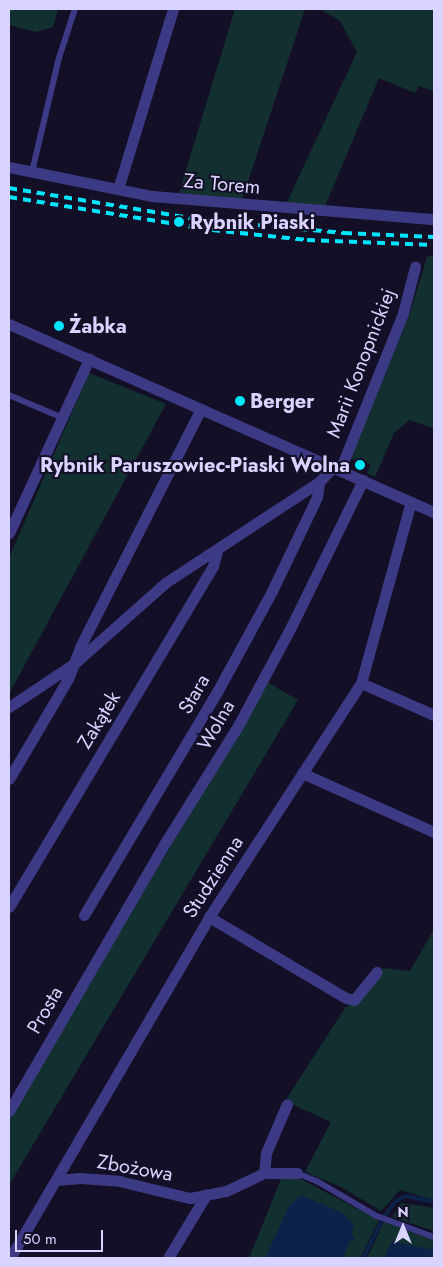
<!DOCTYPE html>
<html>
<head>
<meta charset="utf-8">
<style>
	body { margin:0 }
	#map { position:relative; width:443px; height:1267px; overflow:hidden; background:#130f26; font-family:Jost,sans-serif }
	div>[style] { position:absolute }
	.green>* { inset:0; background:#12302f }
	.water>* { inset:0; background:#0c2248 }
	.stream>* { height:4px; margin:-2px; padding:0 2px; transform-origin:2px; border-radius:2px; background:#0c2248 }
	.lane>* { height:5.5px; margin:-2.75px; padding:0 2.75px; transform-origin:2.75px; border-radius:2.75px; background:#3d3a85 }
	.street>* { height:11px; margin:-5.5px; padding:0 5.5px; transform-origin:5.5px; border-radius:5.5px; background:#3d3a85 }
	.rail>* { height:4px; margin-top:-2px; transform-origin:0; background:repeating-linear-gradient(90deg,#00e5ff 0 8px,transparent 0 14px) }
	.dots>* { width:14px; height:14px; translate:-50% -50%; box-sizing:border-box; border:2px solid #130f26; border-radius:50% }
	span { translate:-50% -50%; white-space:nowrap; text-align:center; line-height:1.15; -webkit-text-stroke:4px #130f26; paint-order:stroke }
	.street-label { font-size:20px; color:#d9d4ff }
	.poi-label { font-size:20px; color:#d9d4ff; font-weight:700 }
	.left { translate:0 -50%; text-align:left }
	.right { translate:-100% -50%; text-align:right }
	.frame { position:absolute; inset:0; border:10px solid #d9d4ff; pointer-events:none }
	.north { position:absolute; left:378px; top:1202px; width:50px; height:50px; -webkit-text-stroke:4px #130f26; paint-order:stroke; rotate:0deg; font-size:14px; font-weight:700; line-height:20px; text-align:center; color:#d9d4ff }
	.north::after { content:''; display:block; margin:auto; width:18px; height:22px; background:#d9d4ff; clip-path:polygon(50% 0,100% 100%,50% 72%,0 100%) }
	.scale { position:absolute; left:15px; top:1230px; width:88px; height:22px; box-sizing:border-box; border:2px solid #d9d4ff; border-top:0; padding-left:6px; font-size:15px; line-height:18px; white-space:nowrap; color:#d9d4ff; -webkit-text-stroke:4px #130f26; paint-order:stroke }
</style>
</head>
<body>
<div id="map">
	<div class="green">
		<div style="clip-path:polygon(9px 9px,58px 9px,53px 27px,36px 32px,9px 25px)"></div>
		<div style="clip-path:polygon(235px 9px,305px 9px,242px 200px,179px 193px)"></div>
		<div style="clip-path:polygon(320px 9px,434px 9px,434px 91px,419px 86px,415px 93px,379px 78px,325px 206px,286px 204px,357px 52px,340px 21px)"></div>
		<div style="clip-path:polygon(434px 255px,434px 424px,433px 428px,409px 420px,394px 433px,375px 477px,367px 473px,371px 465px,350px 458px,410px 313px,427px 257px)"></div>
		<div style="clip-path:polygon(89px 373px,166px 404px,9px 694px,9px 558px)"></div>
		<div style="clip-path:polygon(265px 681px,298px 700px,9px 1185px,9px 1119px,230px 746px)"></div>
		<div style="clip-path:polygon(434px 929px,434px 1200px,400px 1190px,381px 1211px,341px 1187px,305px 1172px,331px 1122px,292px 1104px,287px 1098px,345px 1008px,363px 995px,383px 968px,410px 971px)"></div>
		<div style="clip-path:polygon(295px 1176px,379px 1220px,360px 1258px,249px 1258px,281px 1179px)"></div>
		<div style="clip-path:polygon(401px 1203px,434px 1208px,434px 1231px,392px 1217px)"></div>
		<div style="clip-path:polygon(384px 1222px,434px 1240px,434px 1258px,367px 1258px)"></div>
	</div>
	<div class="water">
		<div style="clip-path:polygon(301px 1195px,343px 1213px,354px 1226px,351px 1232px,355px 1239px,350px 1241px,343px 1258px,265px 1258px,289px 1206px)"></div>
		<div style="clip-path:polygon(392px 1241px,434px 1250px,434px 1258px,384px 1258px)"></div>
	</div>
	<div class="stream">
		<div style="left:385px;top:1215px;width:18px;rotate:-52deg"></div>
		<div style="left:396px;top:1201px;width:11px;rotate:-27deg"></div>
		<div style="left:406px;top:1196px;width:29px;rotate:12deg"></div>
		<div style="left:363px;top:1258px;width:39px;rotate:-63deg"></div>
	</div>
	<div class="lane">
		<div style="left:32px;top:172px;width:117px;rotate:-76.7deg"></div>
		<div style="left:59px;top:58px;width:52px;rotate:-71.9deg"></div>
		<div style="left:9px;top:395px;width:56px;rotate:22.9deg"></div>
		<div style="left:297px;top:1173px;width:22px;rotate:22deg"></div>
		<div style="left:317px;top:1181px;width:69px;rotate:30.3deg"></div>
		<div style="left:377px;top:1216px;width:61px;rotate:20.2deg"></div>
	</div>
	<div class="street">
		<div style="left:9px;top:167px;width:146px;rotate:11.5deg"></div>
		<div style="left:152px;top:196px;width:283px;rotate:4.7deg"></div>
		<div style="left:118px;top:189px;width:188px;rotate:-73deg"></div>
		<div style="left:9px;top:324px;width:465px;rotate:23.9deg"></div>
		<div style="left:340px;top:470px;width:169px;rotate:-68.1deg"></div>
		<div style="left:403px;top:313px;width:48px;rotate:-75.4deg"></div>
		<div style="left:9px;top:533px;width:192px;rotate:-65.3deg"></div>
		<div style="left:361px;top:683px;width:80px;rotate:23.7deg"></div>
		<div style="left:9px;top:707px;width:79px;rotate:-33.7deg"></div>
		<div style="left:75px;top:663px;width:120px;rotate:-41.6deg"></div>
		<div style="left:165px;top:583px;width:184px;rotate:-33.3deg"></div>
		<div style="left:319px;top:482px;width:21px;rotate:-47deg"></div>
		<div style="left:302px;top:773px;width:145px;rotate:24.1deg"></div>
		<div style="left:9px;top:779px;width:116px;rotate:-59.5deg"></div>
		<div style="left:68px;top:679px;width:34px;rotate:-69deg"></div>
		<div style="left:80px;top:647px;width:267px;rotate:-63.1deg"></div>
		<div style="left:9px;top:907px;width:397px;rotate:-59.1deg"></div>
		<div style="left:213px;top:566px;width:16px;rotate:-75deg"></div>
		<div style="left:84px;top:915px;width:260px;rotate:-59.2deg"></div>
		<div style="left:217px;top:692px;width:115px;rotate:-61.4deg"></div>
		<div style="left:272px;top:591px;width:104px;rotate:-64.4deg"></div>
		<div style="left:317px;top:497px;width:15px;rotate:-82deg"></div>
		<div style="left:209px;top:917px;width:159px;rotate:30.6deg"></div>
		<div style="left:346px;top:998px;width:8px;rotate:14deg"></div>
		<div style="left:354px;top:1000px;width:36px;rotate:-51deg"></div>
		<div style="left:9px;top:1111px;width:310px;rotate:-59.8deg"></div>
		<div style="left:165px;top:843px;width:140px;rotate:-58.1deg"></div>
		<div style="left:239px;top:724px;width:108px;rotate:-61.8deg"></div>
		<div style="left:290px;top:629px;width:166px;rotate:-63.9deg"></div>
		<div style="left:264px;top:1173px;width:20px;rotate:-84deg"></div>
		<div style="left:266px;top:1153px;width:53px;rotate:-66.8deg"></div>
		<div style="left:56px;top:1180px;width:24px;rotate:-5deg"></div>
		<div style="left:80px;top:1178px;width:39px;rotate:4deg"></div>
		<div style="left:119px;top:1181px;width:73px;rotate:13.5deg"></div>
		<div style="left:190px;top:1198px;width:37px;rotate:-11deg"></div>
		<div style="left:226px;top:1191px;width:42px;rotate:-25.3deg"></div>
		<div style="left:264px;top:1173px;width:33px"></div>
		<div style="left:10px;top:1258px;width:395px;rotate:-59.7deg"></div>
		<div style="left:209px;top:917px;width:279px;rotate:-57deg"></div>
		<div style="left:361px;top:683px;width:188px;rotate:-74.6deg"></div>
		<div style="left:168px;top:1258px;width:74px;rotate:-58.9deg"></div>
	</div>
	<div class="rail">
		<div style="left:9px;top:188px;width:196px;rotate:9.4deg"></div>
		<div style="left:202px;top:220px;width:143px;rotate:5.2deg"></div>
		<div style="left:344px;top:233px;width:90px;rotate:2.5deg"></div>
		<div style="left:9px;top:197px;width:206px;rotate:9.2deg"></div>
		<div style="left:212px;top:230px;width:96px;rotate:6deg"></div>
		<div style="left:307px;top:240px;width:127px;rotate:2.3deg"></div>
	</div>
	<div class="dots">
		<div style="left:179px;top:222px;background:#00e5ff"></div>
		<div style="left:59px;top:326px;background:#00e5ff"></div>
		<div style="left:240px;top:401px;background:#00e5ff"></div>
		<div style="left:360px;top:465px;background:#00e5ff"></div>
	</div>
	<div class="street-label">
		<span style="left:222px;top:184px;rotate:5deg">Za Torem</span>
		<span style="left:361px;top:363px;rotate:-69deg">Marii Konopnickiej</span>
		<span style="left:194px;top:694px;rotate:-60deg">Stara</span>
		<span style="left:99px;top:720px;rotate:-59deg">Zakątek</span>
		<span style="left:216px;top:725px;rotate:-60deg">Wolna</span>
		<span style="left:213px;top:877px;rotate:-57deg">Studzienna</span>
		<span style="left:45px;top:1010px;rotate:-60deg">Prosta</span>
		<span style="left:135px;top:1168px;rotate:10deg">Zbożowa</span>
	</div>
	<div class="poi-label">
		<span class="left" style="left:190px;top:222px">Rybnik Piaski</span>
		<span class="left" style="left:69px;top:326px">Żabka</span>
		<span class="left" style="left:250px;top:401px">Berger</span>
		<span class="right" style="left:350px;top:465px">Rybnik Paruszowiec-Piaski Wolna</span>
	</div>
	<div class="frame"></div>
	<div class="north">N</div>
	<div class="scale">50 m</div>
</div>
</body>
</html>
